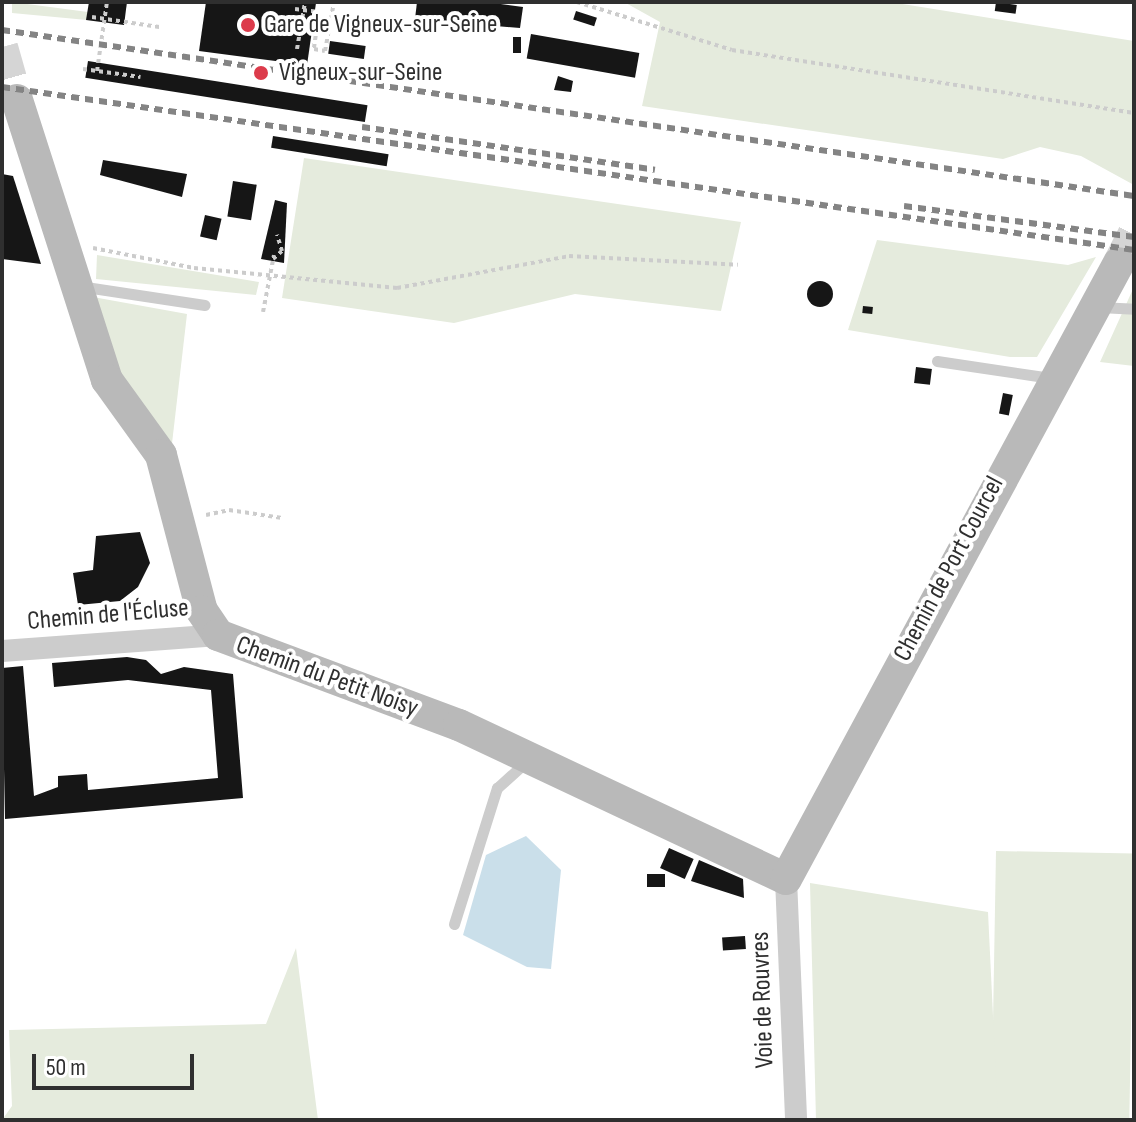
<!DOCTYPE html>
<html>
<head>
<meta charset="utf-8">
<style>
	body { margin:0 }
	#map { position:relative; width:1136px; height:1122px; overflow:hidden; background:#fff; font-family:"Sofia Sans Condensed",sans-serif }
	div>[style] { position:absolute }
	.green>* { inset:0; background:#e5ebdd; transform-origin:0 0 }
	.water>* { inset:0; background:#cadfea }
	.building>* { inset:0; background:#161616; transform-origin:0 0 }
	.round { border-radius:50% }
	.secondary-tunnel>* { height:32px; margin-top:-16px; transform-origin:0; background:repeating-linear-gradient(90deg,#d5d5d5 0 32px,transparent 0 48px) }
	.path>* { height:4px; margin-top:-2px; transform-origin:0; background:repeating-linear-gradient(90deg,#ccc 0 4px,transparent 0 8px) }
	.lane>* { height:11px; margin:-5.5px; padding:0 5.5px; transform-origin:5.5px; border-radius:5.5px; background:#ccc }
	.street>* { height:22px; margin:-11px; padding:0 11px; transform-origin:11px; border-radius:11px; background:#ccc }
	.secondary>* { height:32px; margin:-16px; padding:0 16px; transform-origin:16px; border-radius:16px; background:#b9b9b9 }
	.rail>* { height:6px; margin-top:-3px; transform-origin:0; background:repeating-linear-gradient(90deg,#848484 0 8px,transparent 0 14px) }
	.dots>* { width:22px; height:22px; translate:-50% -50%; box-sizing:border-box; border:4px solid #fff; border-radius:50% }
	span { translate:-50% -50%; white-space:nowrap; text-align:center; line-height:1.15; -webkit-text-stroke:8px #fff; paint-order:stroke }
	.poi-label { font-size:26px; color:#2f2f2f }
	.left { translate:0 -50%; text-align:left }
	.street-label { font-size:26px; color:#2f2f2f }
	.frame { position:absolute; inset:0; border:4px solid #2f2f2f; pointer-events:none }
	.scale { position:absolute; left:32px; top:1054px; width:162px; height:36px; box-sizing:border-box; border:4px solid #2f2f2f; border-top:0; padding-left:10px; font-size:24px; line-height:28px; white-space:nowrap; color:#2f2f2f; -webkit-text-stroke:6px #fff; paint-order:stroke }
</style>
</head>
<body>
<div id="map">
	<div class="green">
		<div style="clip-path:polygon(12px 2px,88px 12px,87px 20px,12px 13px)"></div>
		<div style="clip-path:polygon(624px 2px,890px 2px,1134px 41px,1134px 185px,1081px 156px,1040px 147px,1003px 159px,642px 106px,660px 22px)"></div>
		<div style="clip-path:polygon(304px 158px,741px 222px,721px 311px,575px 294px,454px 323px,282px 298px)"></div>
		<div style="clip-path:polygon(877px 240px,1068px 265px,1096px 257px,1037px 357px,1010px 357px,848px 330px)"></div>
		<div style="clip-path:polygon(97px 255px,259px 282px,256px 295px,96px 279px)"></div>
		<div style="clip-path:polygon(1134px 286px,1134px 366px,1100px 362px,1133px 289px)"></div>
		<div style="clip-path:polygon(93px 297px,187px 314px,171px 452px,118px 378px)"></div>
		<div style="left:996px;top:851px;width:138px;height:269px;rotate:1deg"></div>
		<div style="clip-path:polygon(810px 883px,988px 912px,998px 1120px,816px 1120px)"></div>
		<div style="clip-path:polygon(296px 948px,318px 1120px,2px 1120px,12px 1106px,9px 1030px,266px 1024px)"></div>
	</div>
	<div class="water">
		<div style="clip-path:polygon(526px 836px,561px 870px,551px 969px,527px 967px,463px 935px,486px 855px)"></div>
	</div>
	<div class="building">
		<div style="clip-path:polygon(89px 2px,127px 2px,124px 25px,86px 20px)"></div>
		<div style="clip-path:polygon(206px 2px,316px 3px,307px 65px,199px 51px)"></div>
		<div style="clip-path:polygon(417px 2px,486px 2px,523px 7px,520px 28px,415px 19px)"></div>
		<div style="left:996px;top:2px;width:21px;height:9px;rotate:8deg"></div>
		<div style="left:576px;top:11px;width:22px;height:9px;rotate:18deg"></div>
		<div style="left:338px;top:17px;width:32px;height:13px;rotate:7deg"></div>
		<div style="left:531px;top:34px;width:110px;height:25px;rotate:10deg"></div>
		<div style="left:513px;top:37px;width:8px;height:16px"></div>
		<div style="left:330px;top:41px;width:36px;height:13px;rotate:8deg"></div>
		<div style="left:88px;top:61px;width:283px;height:17px;rotate:9deg"></div>
		<div style="clip-path:polygon(558px 76px,573px 81px,571px 92px,554px 90px)"></div>
		<div style="left:273px;top:136px;width:117px;height:12px;rotate:9deg"></div>
		<div style="clip-path:polygon(103px 160px,187px 174px,182px 197px,100px 175px)"></div>
		<div style="clip-path:polygon(2px 174px,13px 176px,41px 264px,2px 259px)"></div>
		<div style="left:233px;top:181px;width:24px;height:36px;rotate:9deg"></div>
		<div style="clip-path:polygon(275px 200px,287px 203px,284px 263px,261px 259px)"></div>
		<div style="left:205px;top:215px;width:17px;height:22px;rotate:13deg"></div>
		<div class="round" style="left:807px;top:281px;width:26px;height:26px"></div>
		<div style="left:863px;top:306px;width:10px;height:7px;rotate:6deg"></div>
		<div style="left:916px;top:367px;width:16px;height:16px;rotate:7deg"></div>
		<div style="left:1003px;top:393px;width:10px;height:21px;rotate:11deg"></div>
		<div style="clip-path:polygon(140px 532px,150px 563px,138px 587px,120px 601px,78px 605px,73px 573px,93px 570px,96px 536px)"></div>
		<div style="clip-path:polygon(127px 657px,146px 660px,161px 674px,184px 667px,233px 674px,243px 798px,5px 819px,2px 668px,23px 666px,34px 796px,58px 787px,58px 776px,87px 774px,88px 790px,218px 778px,211px 690px,128px 680px,54px 687px,52px 663px)"></div>
		<div style="left:669px;top:848px;width:27px;height:22px;rotate:24deg"></div>
		<div style="clip-path:polygon(699px 860px,743px 879px,744px 898px,691px 881px)"></div>
		<div style="left:647px;top:874px;width:18px;height:13px"></div>
		<div style="left:745px;top:936px;width:13px;height:23px;rotate:86deg"></div>
	</div>
	<div class="secondary-tunnel">
		<div style="left:2px;top:47px;width:55px;rotate:74.2deg"></div>
		<div style="left:1119px;top:263px;width:33px;rotate:-63deg"></div>
	</div>
	<div class="path">
		<div style="left:577px;top:2px;width:162px;rotate:17.2deg"></div>
		<div style="left:732px;top:50px;width:407px;rotate:8.9deg"></div>
		<div style="left:295px;top:9px;width:24px;rotate:7deg"></div>
		<div style="left:319px;top:12px;width:37px;rotate:98deg"></div>
		<div style="left:314px;top:49px;width:11px;rotate:10deg"></div>
		<div style="left:325px;top:51px;width:50px;rotate:-79.6deg"></div>
		<div style="left:92px;top:17px;width:68px;rotate:8.5deg"></div>
		<div style="left:301px;top:24px;width:10px;rotate:53deg"></div>
		<div style="left:297px;top:49px;width:48px;rotate:-80.3deg"></div>
		<div style="left:83px;top:69px;width:58px;rotate:8deg"></div>
		<div style="left:97px;top:71px;width:70px;rotate:-81.8deg"></div>
		<div style="left:93px;top:248px;width:103px;rotate:11.2deg"></div>
		<div style="left:194px;top:268px;width:204px;rotate:5.6deg"></div>
		<div style="left:397px;top:288px;width:175px;rotate:-10.5deg"></div>
		<div style="left:569px;top:256px;width:169px;rotate:3deg"></div>
		<div style="left:273px;top:259px;width:12px;rotate:-42deg"></div>
		<div style="left:282px;top:251px;width:17px;rotate:-107deg"></div>
		<div style="left:263px;top:312px;width:58px;rotate:-79.1deg"></div>
		<div style="left:206px;top:515px;width:24px;rotate:-12deg"></div>
		<div style="left:229px;top:510px;width:54px;rotate:8.6deg"></div>
	</div>
	<div class="lane">
		<div style="left:79px;top:286px;width:127px;rotate:8.6deg"></div>
		<div style="left:1099px;top:307px;width:35px;rotate:3deg"></div>
		<div style="left:937px;top:361px;width:115px;rotate:8.5deg"></div>
		<div style="left:454px;top:924px;width:143px;rotate:-72.5deg"></div>
		<div style="left:497px;top:788px;width:40px;rotate:-42deg"></div>
	</div>
	<div class="street">
		<div style="left:2px;top:651px;width:217px;rotate:-4.2deg"></div>
		<div style="left:786px;top:879px;width:241px;rotate:87.6deg"></div>
	</div>
	<div class="secondary">
		<div style="left:17px;top:100px;width:294px;rotate:72.2deg"></div>
		<div style="left:107px;top:380px;width:92px;rotate:54.2deg"></div>
		<div style="left:161px;top:455px;width:161px;rotate:75.3deg"></div>
		<div style="left:202px;top:611px;width:29px;rotate:56deg"></div>
		<div style="left:218px;top:635px;width:257px;rotate:20.5deg"></div>
		<div style="left:459px;top:725px;width:361px;rotate:25.2deg"></div>
		<div style="left:786px;top:879px;width:700px;rotate:-61.61deg"></div>
	</div>
	<div class="rail">
		<div style="left:2px;top:30px;width:1144px;rotate:8.34deg"></div>
		<div style="left:2px;top:87px;width:1144px;rotate:8.19deg"></div>
		<div style="left:362px;top:127px;width:296px;rotate:8.3deg"></div>
		<div style="left:904px;top:206px;width:232px;rotate:7.7deg"></div>
	</div>
	<div class="dots">
		<div style="left:248px;top:25px;background:#dc3b4b"></div>
		<div style="left:261px;top:73px;background:#dc3b4b"></div>
	</div>
	<div class="poi-label">
		<span class="left" style="left:264px;top:25px">Gare de Vigneux-sur-Seine</span>
		<span class="left" style="left:279px;top:73px">Vigneux-sur-Seine</span>
	</div>
	<div class="street-label">
		<span style="left:949px;top:569px;rotate:-62deg">Chemin de Port Courcel</span>
		<span style="left:108px;top:615px;rotate:-5deg">Chemin de l'Écluse</span>
		<span style="left:327px;top:677px;rotate:20deg">Chemin du Petit Noisy</span>
		<span style="left:763px;top:1000px;rotate:-92deg">Voie de Rouvres</span>
	</div>
	<div class="frame"></div>
	<div class="scale">50 m</div>
</div>
</body>
</html>
